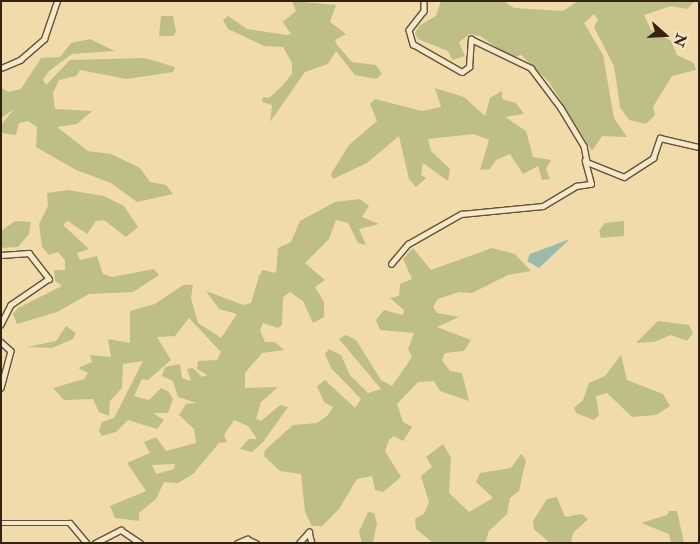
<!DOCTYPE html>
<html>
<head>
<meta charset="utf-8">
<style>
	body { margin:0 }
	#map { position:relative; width:700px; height:544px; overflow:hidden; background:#f1dbab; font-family:"IM FELL Double Pica",serif }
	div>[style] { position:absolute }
	.green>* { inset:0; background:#bdbf87 }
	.water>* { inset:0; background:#9bbbaa }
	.roads { filter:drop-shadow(1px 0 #625136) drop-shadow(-1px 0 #625136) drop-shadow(0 1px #625136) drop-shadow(0 -1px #625136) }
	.street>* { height:4.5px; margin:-2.25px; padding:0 2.25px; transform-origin:2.25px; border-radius:2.25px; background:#f6e8c8 }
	span { translate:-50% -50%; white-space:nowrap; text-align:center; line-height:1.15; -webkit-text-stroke:4.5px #f6e8c8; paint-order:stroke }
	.frame { position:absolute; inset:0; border:2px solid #33230f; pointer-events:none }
	.north { position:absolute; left:640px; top:10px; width:50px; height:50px; -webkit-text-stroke:4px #f6e8c8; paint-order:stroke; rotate:109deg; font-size:14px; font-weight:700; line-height:20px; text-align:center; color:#33230f }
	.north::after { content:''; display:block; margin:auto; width:18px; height:22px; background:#33230f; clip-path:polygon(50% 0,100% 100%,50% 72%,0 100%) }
</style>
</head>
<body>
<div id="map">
	<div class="green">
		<div style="clip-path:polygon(292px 1px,336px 5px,330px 22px,346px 34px,335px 40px,337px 45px,352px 62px,376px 65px,382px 74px,376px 79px,355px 75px,336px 51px,328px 64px,305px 72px,270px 122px,272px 105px,262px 102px,263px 97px,269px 98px,282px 86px,292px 74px,292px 63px,283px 47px,264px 46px,228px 29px,223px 20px,228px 16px,247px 29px,287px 35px,291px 34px,283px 22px,296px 11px)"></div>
		<div style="clip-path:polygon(441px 1px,503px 1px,514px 8px,563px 11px,578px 1px,695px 1px,687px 9px,671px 6px,644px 15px,651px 30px,671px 41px,677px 55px,694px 63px,696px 70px,672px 76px,653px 107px,655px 115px,646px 124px,629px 120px,620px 107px,614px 66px,594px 27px,598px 20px,594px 14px,584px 23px,603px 55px,614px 118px,627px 137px,602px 136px,592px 151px,549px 82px,521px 55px,512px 58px,480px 36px,470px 34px,459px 42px,465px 56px,452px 60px,448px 51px,418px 39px,415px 33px,420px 25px,436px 16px)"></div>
		<div style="clip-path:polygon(161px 16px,173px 16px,176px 32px,173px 36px,159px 36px)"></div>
		<div style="clip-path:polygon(90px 39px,115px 51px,72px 54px,49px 71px,43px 80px,46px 85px,70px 60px,145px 58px,175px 67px,173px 72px,127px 79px,80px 70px,76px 76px,59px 80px,53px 93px,55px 109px,92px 111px,77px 124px,57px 127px,88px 151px,111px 154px,140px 168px,150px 182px,166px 185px,173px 194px,137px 202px,111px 183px,76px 170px,36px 147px,37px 127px,28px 121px,19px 123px,16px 135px,1px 133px,1px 125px,14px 109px,1px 118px,1px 88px,9px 92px,21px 89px,41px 58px,60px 57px,71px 43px)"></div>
		<div style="clip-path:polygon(435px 88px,464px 97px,485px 116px,490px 98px,502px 91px,502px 99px,516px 103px,524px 114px,505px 117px,526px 131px,533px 157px,551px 160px,546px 169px,550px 179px,542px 180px,538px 166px,523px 174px,510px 154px,496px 160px,490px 169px,480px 170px,489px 140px,474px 134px,428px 139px,431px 151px,450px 169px,448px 181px,423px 163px,421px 175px,426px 178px,416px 187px,409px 179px,399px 136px,367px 163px,333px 179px,331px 174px,349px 145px,377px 121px,370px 104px,375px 99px,422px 111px,441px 107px)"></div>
		<div style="clip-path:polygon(68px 190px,104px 196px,124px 206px,138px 227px,126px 237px,104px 220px,96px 221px,87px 234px,68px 221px,63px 225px,89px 249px,77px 253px,80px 260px,97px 256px,103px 274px,112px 277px,154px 269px,159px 275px,133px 292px,89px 294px,57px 312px,17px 324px,13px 314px,18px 308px,62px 286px,55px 281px,54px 270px,65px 270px,65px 260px,58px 252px,49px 255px,42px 247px,39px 224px,48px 206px,47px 193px)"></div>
		<div style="clip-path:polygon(evenodd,360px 199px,369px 206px,362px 217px,379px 224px,359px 229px,366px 245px,358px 243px,348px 223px,336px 220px,329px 239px,305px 263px,325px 280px,315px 287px,324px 302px,324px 317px,313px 323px,303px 301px,290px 292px,283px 297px,282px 325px,278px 328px,263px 323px,260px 330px,265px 342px,275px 342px,284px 350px,262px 353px,245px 373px,245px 388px,278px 387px,261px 402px,256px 419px,261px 421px,280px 405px,288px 407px,263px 442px,252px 452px,240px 449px,249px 439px,257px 439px,248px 426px,234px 420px,224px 435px,227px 442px,219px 443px,193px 474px,178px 483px,164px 482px,156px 499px,139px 513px,139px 521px,115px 518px,110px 506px,146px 491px,127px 463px,150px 453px,144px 442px,156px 437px,166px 451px,196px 443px,194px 429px,179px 415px,186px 404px,197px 403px,178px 397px,173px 381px,162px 376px,165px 367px,180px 364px,182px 378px,191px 381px,187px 369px,193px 368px,202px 377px,207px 375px,197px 369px,198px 361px,217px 360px,221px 352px,189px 318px,175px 336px,157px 337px,171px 360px,148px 380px,142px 379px,134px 396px,149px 400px,161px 388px,169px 392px,173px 399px,168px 413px,153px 413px,164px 420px,157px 429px,128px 420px,116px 432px,102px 436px,99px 431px,102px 422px,114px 418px,143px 361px,123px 364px,122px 388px,110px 401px,109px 416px,99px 412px,93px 399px,64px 400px,53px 388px,84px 379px,88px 373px,78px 368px,92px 362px,90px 355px,111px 357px,108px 339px,130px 343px,130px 311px,155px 304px,183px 285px,193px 285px,191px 298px,198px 323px,221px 338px,237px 314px,219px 309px,206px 291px,243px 305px,251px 303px,259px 276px,263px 270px,276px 273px,278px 248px,291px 242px,300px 221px,335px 202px,360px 199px,175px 464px,174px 469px,156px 474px,152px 465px,175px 464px)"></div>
		<div style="clip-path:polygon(15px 221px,31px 222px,29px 234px,18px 247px,1px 248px,1px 231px)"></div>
		<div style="clip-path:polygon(624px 221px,624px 236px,601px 238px,599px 231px,605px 223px)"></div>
		<div style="clip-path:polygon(413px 248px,431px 270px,492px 248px,515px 254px,531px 271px,508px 275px,472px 293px,459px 292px,438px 299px,433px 307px,437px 313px,459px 317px,437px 327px,471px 340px,464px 351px,445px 353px,442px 360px,450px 371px,462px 373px,469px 401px,440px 391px,434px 381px,418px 382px,397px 404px,403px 422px,412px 427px,403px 441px,394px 436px,389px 440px,385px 451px,401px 477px,383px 492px,375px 490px,372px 476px,357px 479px,339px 509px,322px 526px,312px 526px,305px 512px,301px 474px,280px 471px,264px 456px,265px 450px,293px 425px,317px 423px,328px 415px,333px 407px,324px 402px,317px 386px,325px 380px,355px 408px,361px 399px,331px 368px,325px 354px,329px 349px,341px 355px,350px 375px,368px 393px,381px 389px,339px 339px,346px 335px,356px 340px,381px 380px,392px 386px,412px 357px,408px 349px,414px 333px,380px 330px,376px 320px,384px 310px,403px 315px,404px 310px,390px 298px,399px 296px,400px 284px,412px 279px,403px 259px)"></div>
		<div style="clip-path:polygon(658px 321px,689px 325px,693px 333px,687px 341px,671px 335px,654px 342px,636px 343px)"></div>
		<div style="clip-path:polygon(66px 326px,76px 333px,73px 339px,52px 348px,27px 347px,56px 341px)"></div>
		<div style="clip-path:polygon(621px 355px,627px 380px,663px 394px,670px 406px,656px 415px,632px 417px,607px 393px,596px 396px,599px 415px,594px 420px,576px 413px,574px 408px,583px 400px,589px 383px,605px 376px)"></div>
		<div style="clip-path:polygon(443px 444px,451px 458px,449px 493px,469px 512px,493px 498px,476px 482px,480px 473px,511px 468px,521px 454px,526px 460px,519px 491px,510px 498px,507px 514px,489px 531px,485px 543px,433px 543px,416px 529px,415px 519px,424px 514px,429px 502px,421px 476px,432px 467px,426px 457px)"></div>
		<div style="clip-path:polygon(557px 497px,565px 517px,582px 514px,588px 519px,573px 533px,571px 543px,550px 543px,534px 529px,533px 521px,547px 499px)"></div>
		<div style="clip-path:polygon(669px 511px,677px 511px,684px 543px,671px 543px,669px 534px,641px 523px,667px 515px)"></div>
		<div style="clip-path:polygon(368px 512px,374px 513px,377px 523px,373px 543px,362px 543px,359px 532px)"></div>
	</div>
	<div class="water">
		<div style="clip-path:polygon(570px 239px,539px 268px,527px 261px,530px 254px)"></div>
	</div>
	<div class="roads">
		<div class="street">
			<div style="left:424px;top:1px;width:10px;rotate:90deg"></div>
			<div style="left:424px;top:11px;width:24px;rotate:128deg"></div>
			<div style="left:409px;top:30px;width:15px;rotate:74deg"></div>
			<div style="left:413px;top:44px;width:56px;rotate:29.7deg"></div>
			<div style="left:462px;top:72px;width:9px;rotate:-36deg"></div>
			<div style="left:469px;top:67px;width:28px;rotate:-86deg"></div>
			<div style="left:471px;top:39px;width:67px;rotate:25.8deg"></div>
			<div style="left:531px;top:68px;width:50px;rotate:53.1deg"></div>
			<div style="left:561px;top:108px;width:44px;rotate:58.8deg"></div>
			<div style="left:584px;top:146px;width:16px;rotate:79deg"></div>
			<div style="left:587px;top:162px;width:40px;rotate:22deg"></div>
			<div style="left:624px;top:177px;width:35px;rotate:-33deg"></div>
			<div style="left:653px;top:158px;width:21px;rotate:-71deg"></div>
			<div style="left:660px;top:138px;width:40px;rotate:13deg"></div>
			<div style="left:1px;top:68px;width:21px;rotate:-23deg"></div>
			<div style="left:20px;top:60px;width:32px;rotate:-41deg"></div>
			<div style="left:44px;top:39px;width:40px;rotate:-71.1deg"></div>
			<div style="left:1px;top:255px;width:28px;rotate:-4deg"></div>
			<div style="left:29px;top:253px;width:33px;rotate:52deg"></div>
			<div style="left:49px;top:279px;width:46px;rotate:145.6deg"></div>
			<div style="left:11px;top:305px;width:22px;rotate:117deg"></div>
			<div style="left:391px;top:264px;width:26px;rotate:-50deg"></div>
			<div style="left:408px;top:244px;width:61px;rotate:-29.5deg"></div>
			<div style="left:461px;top:214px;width:82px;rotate:-5.6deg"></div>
			<div style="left:543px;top:206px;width:39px;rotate:-31deg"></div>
			<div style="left:576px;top:186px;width:15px;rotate:-8deg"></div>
			<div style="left:591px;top:184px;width:24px;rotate:-105deg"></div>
			<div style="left:1px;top:342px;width:13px;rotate:42deg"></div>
			<div style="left:11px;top:351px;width:38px;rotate:105deg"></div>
			<div style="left:1px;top:523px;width:69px"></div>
			<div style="left:70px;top:523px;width:26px;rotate:50deg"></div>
			<div style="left:95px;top:543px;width:29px;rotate:-27deg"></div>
			<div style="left:121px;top:530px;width:23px;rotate:34deg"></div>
			<div style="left:237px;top:543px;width:11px;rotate:-22deg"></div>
			<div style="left:247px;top:539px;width:10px;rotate:24deg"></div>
			<div style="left:299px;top:543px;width:15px;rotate:-48deg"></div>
			<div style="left:309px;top:532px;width:11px;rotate:75deg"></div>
		</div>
	</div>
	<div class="frame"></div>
	<div class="north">N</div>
</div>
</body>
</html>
